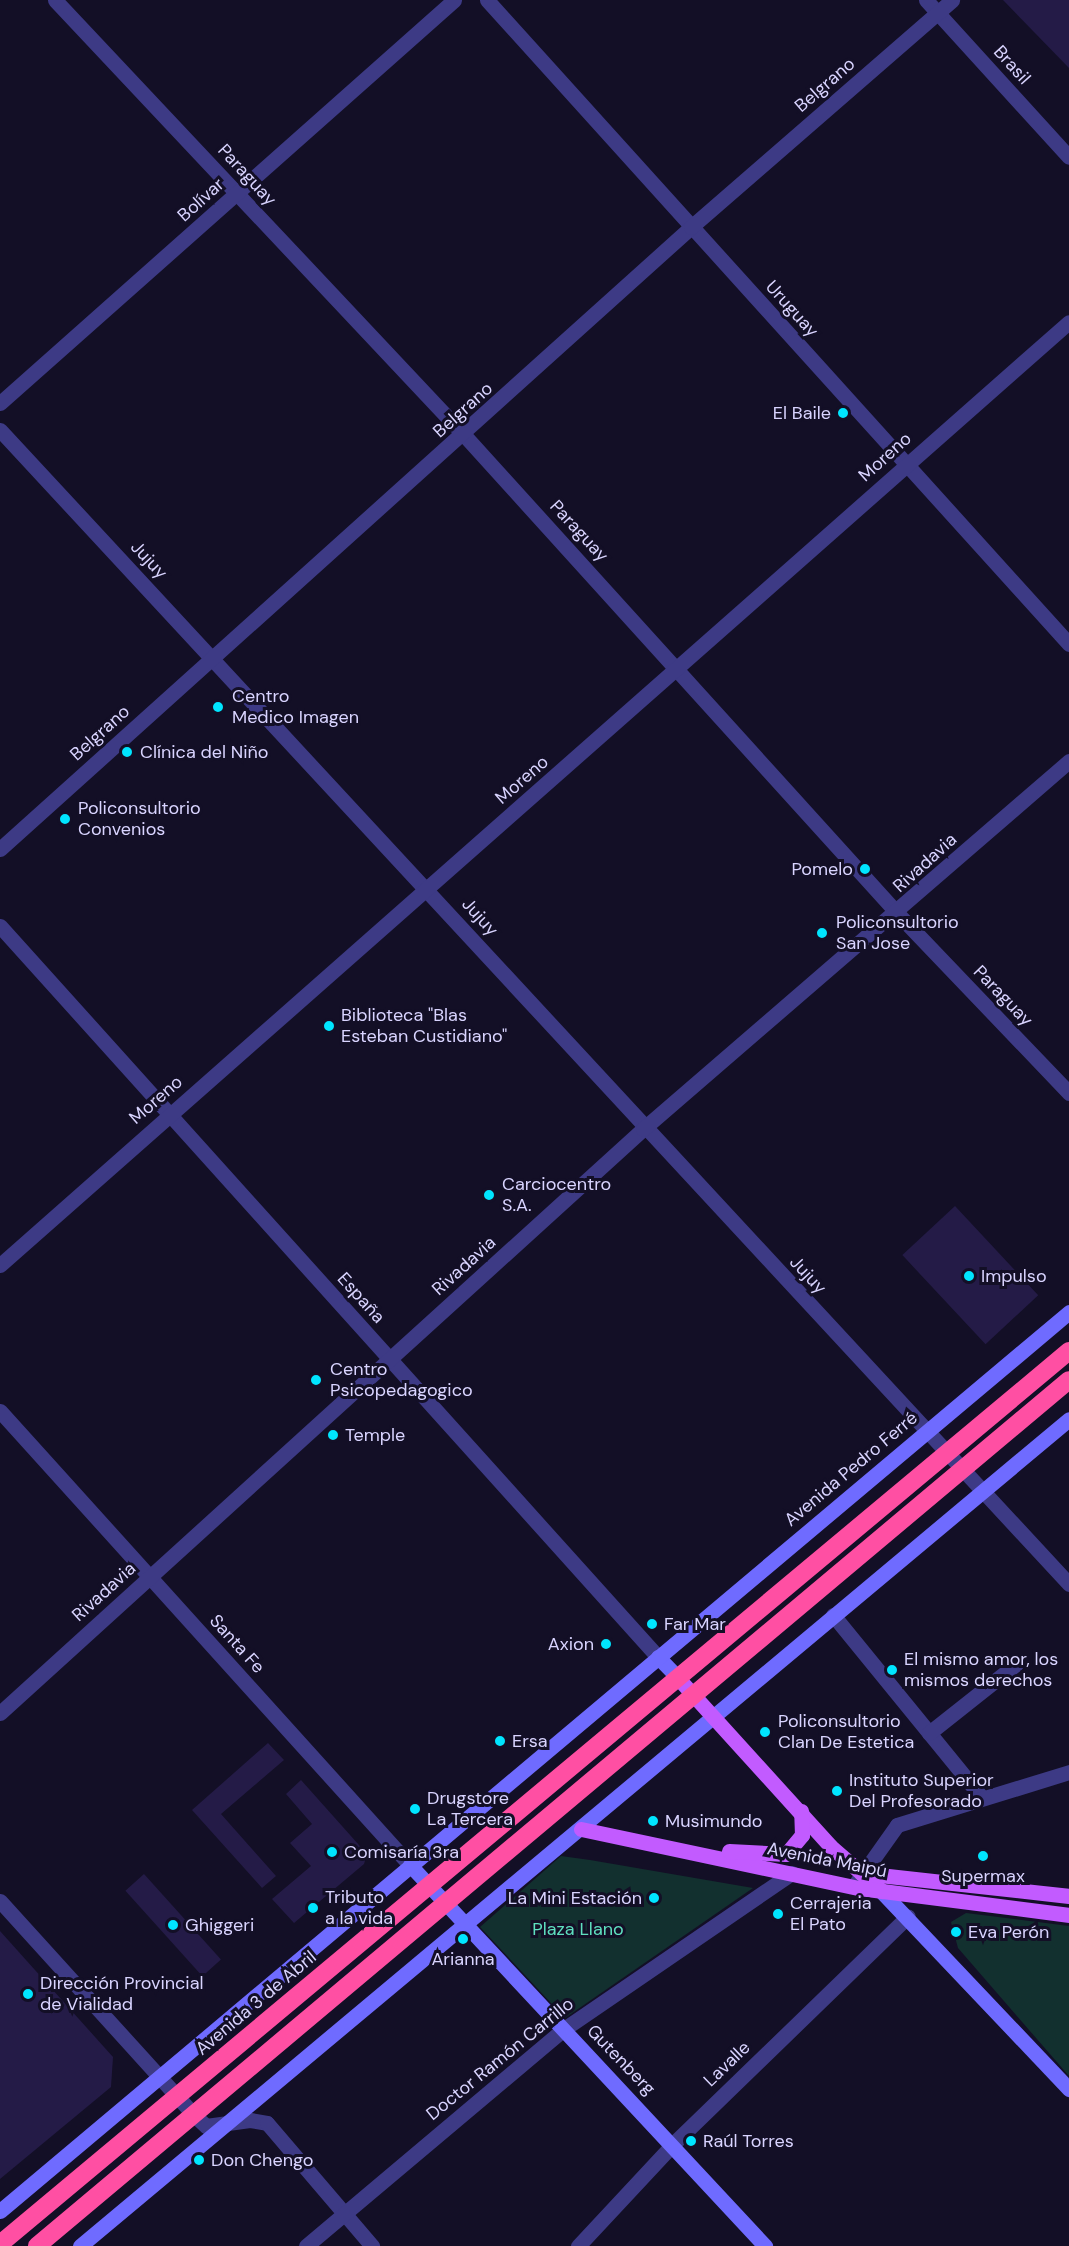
<!DOCTYPE html>
<html>
<head>
<meta charset="utf-8">
<style>
	body { margin:0 }
	#map { position:relative; width:1069px; height:2246px; overflow:hidden; background:#130f26; font-family:"DM Sans",sans-serif }
	div>[style] { position:absolute }
	.green>* { inset:0; background:#12302f }
	.building>* { inset:0; background:#241b47; transform-origin:0 0 }
	.street>* { height:15px; margin:-7.5px; padding:0 7.5px; transform-origin:7.5px; border-radius:7.5px; background:#3d3a85 }
	.secondary>* { height:15px; margin:-7.5px; padding:0 7.5px; transform-origin:7.5px; border-radius:7.5px; background:#6f6bff }
	.primary>* { height:15px; margin:-7.5px; padding:0 7.5px; transform-origin:7.5px; border-radius:7.5px; background:#c25bff }
	.highway>* { height:18px; margin:-9px; padding:0 9px; transform-origin:9px; border-radius:9px; background:#ff4fa3 }
	.dots>* { width:16px; height:16px; translate:-50% -50%; box-sizing:border-box; border:3px solid #130f26; border-radius:50% }
	span { translate:-50% -50%; white-space:nowrap; text-align:center; line-height:1.15; -webkit-text-stroke:6px #130f26; paint-order:stroke }
	.street-label { font-size:18px; color:#d9d4ff }
	.poi-label { font-size:18px; color:#d9d4ff }
	.right { translate:-100% -50%; text-align:right }
	.left { translate:0 -50%; text-align:left }
	.park-label { font-size:18px; color:#5fe0c0 }
</style>
</head>
<body>
<div id="map">
	<div class="green">
		<div style="clip-path:polygon(561px 1856px,590px 1860px,753px 1888px,565px 2018px,480px 1927px)"></div>
		<div style="clip-path:polygon(966px 1913px,1069px 1926px,1069px 2076px,958px 1948px,951px 1922px)"></div>
	</div>
	<div class="building">
		<div style="clip-path:polygon(1003px 0,1069px 0,1069px 68px)"></div>
		<div style="left:955px;top:1206px;width:122px;height:72px;rotate:47deg"></div>
		<div style="clip-path:polygon(268px 1743px,284px 1760px,221px 1814px,276px 1876px,262px 1888px,192px 1810px)"></div>
		<div style="clip-path:polygon(301px 1780px,367px 1854px,364px 1864px,294px 1923px,272px 1899px,311px 1866px,290px 1843px,312px 1824px,286px 1794px)"></div>
		<div style="left:144px;top:1874px;width:115px;height:25px;rotate:48deg"></div>
		<div style="clip-path:polygon(0 1931px,113px 2057px,111px 2087px,0 2179px)"></div>
	</div>
	<div class="street">
		<div style="left:55px;top:0;width:598px;rotate:46.76deg"></div>
		<div style="left:465px;top:436px;width:644px;rotate:47.83deg"></div>
		<div style="left:897px;top:913px;width:249px;rotate:46.3deg"></div>
		<div style="left:487px;top:0;width:868px;rotate:47.9deg"></div>
		<div style="left:926px;top:0;width:212px;rotate:47.7deg"></div>
		<div style="left:0;top:403px;width:607px;rotate:-41.59deg"></div>
		<div style="left:0;top:430px;width:1573px;rotate:47.19deg"></div>
		<div style="left:0;top:849px;width:930px;rotate:-41.99deg"></div>
		<div style="left:691px;top:227px;width:346px;rotate:-41deg"></div>
		<div style="left:0;top:926px;width:984px;rotate:48.01deg"></div>
		<div style="left:0;top:1265px;width:1425px;rotate:-41.42deg"></div>
		<div style="left:0;top:1411px;width:612px;rotate:47.92deg"></div>
		<div style="left:833px;top:1615px;width:236px;rotate:50.8deg"></div>
		<div style="left:0;top:1713px;width:869px;rotate:-42.25deg"></div>
		<div style="left:643px;top:1129px;width:563px;rotate:-40.82deg"></div>
		<div style="left:929px;top:1733px;width:111px;rotate:-38.4deg"></div>
		<div style="left:856px;top:1883px;width:71px;rotate:-54.7deg"></div>
		<div style="left:897px;top:1825px;width:180px;rotate:-17.1deg"></div>
		<div style="left:0;top:1901px;width:287px;rotate:47.8deg"></div>
		<div style="left:193px;top:2114px;width:18px;rotate:43deg"></div>
		<div style="left:206px;top:2126px;width:44px;rotate:-7.8deg"></div>
		<div style="left:250px;top:2120px;width:17px;rotate:10deg"></div>
		<div style="left:267px;top:2123px;width:162px;rotate:49.5deg"></div>
		<div style="left:306px;top:2246px;width:337px;rotate:-40.1deg"></div>
		<div style="left:564px;top:2029px;width:276px;rotate:-34.4deg"></div>
		<div style="left:578px;top:2246px;width:139px;rotate:-47deg"></div>
		<div style="left:673px;top:2144px;width:327px;rotate:-44.1deg"></div>
	</div>
	<div class="secondary">
		<div style="left:658px;top:1657px;width:28px;rotate:46deg"></div>
		<div style="left:410px;top:1865px;width:521px;rotate:47.02deg"></div>
		<div style="left:882px;top:1892px;width:272px;rotate:46.5deg"></div>
		<div style="left:0;top:2211px;width:1397px;rotate:-40.06deg"></div>
		<div style="left:80px;top:2246px;width:1289px;rotate:-39.9deg"></div>
	</div>
	<div class="primary">
		<div style="left:677px;top:1677px;width:228px;rotate:47.8deg"></div>
		<div style="left:830px;top:1846px;width:69px;rotate:40.9deg"></div>
		<div style="left:581px;top:1829px;width:284px;rotate:12deg"></div>
		<div style="left:859px;top:1888px;width:212px;rotate:7.3deg"></div>
		<div style="left:729px;top:1851px;width:57px;rotate:3deg"></div>
		<div style="left:786px;top:1854px;width:25px;rotate:-50deg"></div>
		<div style="left:802px;top:1835px;width:24px;rotate:-92deg"></div>
		<div style="left:861px;top:1873px;width:209px;rotate:6.3deg"></div>
	</div>
	<div class="highway">
		<div style="left:0;top:2244px;width:1393px;rotate:-39.87deg"></div>
		<div style="left:37px;top:2246px;width:1347px;rotate:-40deg"></div>
	</div>
	<div class="dots">
		<div style="left:843px;top:413px;background:#00e5ff"></div>
		<div style="left:218px;top:707px;background:#00e5ff"></div>
		<div style="left:127px;top:752px;background:#00e5ff"></div>
		<div style="left:65px;top:819px;background:#00e5ff"></div>
		<div style="left:865px;top:869px;background:#00e5ff"></div>
		<div style="left:822px;top:933px;background:#00e5ff"></div>
		<div style="left:329px;top:1026px;background:#00e5ff"></div>
		<div style="left:489px;top:1195px;background:#00e5ff"></div>
		<div style="left:969px;top:1276px;background:#00e5ff"></div>
		<div style="left:316px;top:1380px;background:#00e5ff"></div>
		<div style="left:333px;top:1435px;background:#00e5ff"></div>
		<div style="left:652px;top:1624px;background:#00e5ff"></div>
		<div style="left:606px;top:1644px;background:#00e5ff"></div>
		<div style="left:892px;top:1670px;background:#00e5ff"></div>
		<div style="left:765px;top:1732px;background:#00e5ff"></div>
		<div style="left:500px;top:1741px;background:#00e5ff"></div>
		<div style="left:837px;top:1791px;background:#00e5ff"></div>
		<div style="left:415px;top:1809px;background:#00e5ff"></div>
		<div style="left:653px;top:1821px;background:#00e5ff"></div>
		<div style="left:332px;top:1852px;background:#00e5ff"></div>
		<div style="left:983px;top:1856px;background:#00e5ff"></div>
		<div style="left:654px;top:1898px;background:#00e5ff"></div>
		<div style="left:313px;top:1908px;background:#00e5ff"></div>
		<div style="left:778px;top:1914px;background:#00e5ff"></div>
		<div style="left:173px;top:1925px;background:#00e5ff"></div>
		<div style="left:956px;top:1932px;background:#00e5ff"></div>
		<div style="left:463px;top:1939px;background:#00e5ff"></div>
		<div style="left:28px;top:1994px;background:#00e5ff"></div>
		<div style="left:691px;top:2141px;background:#00e5ff"></div>
		<div style="left:199px;top:2160px;background:#00e5ff"></div>
	</div>
	<div class="street-label">
		<span style="left:1012px;top:65px;rotate:48deg">Brasil</span>
		<span style="left:825px;top:85px;rotate:-41deg">Belgrano</span>
		<span style="left:247px;top:175px;rotate:47deg">Paraguay</span>
		<span style="left:201px;top:200px;rotate:-42deg">Bolívar</span>
		<span style="left:792px;top:309px;rotate:48deg">Uruguay</span>
		<span style="left:463px;top:410px;rotate:-42deg">Belgrano</span>
		<span style="left:885px;top:457px;rotate:-42deg">Moreno</span>
		<span style="left:579px;top:531px;rotate:47deg">Paraguay</span>
		<span style="left:149px;top:560px;rotate:47deg">Jujuy</span>
		<span style="left:100px;top:733px;rotate:-42deg">Belgrano</span>
		<span style="left:522px;top:780px;rotate:-41deg">Moreno</span>
		<span style="left:925px;top:863px;rotate:-42deg">Rivadavia</span>
		<span style="left:480px;top:917px;rotate:48deg">Jujuy</span>
		<span style="left:1003px;top:996px;rotate:46deg">Paraguay</span>
		<span style="left:156px;top:1100px;rotate:-41deg">Moreno</span>
		<span style="left:464px;top:1266px;rotate:-42deg">Rivadavia</span>
		<span style="left:808px;top:1275px;rotate:47deg">Jujuy</span>
		<span style="left:361px;top:1298px;rotate:48deg">España</span>
		<span style="left:851px;top:1469px;rotate:-40deg">Avenida Pedro Ferré</span>
		<span style="left:104px;top:1592px;rotate:-42deg">Rivadavia</span>
		<span style="left:237px;top:1644px;rotate:48deg">Santa Fe</span>
		<span style="left:827px;top:1860px;rotate:11deg">Avenida Maipú</span>
		<span style="left:256px;top:2003px;rotate:-40deg">Avenida 3 de Abril</span>
		<span style="left:500px;top:2059px;rotate:-39deg">Doctor Ramón Carrillo</span>
		<span style="left:621px;top:2060px;rotate:46deg">Gutenberg</span>
		<span style="left:727px;top:2064px;rotate:-44deg">Lavalle</span>
	</div>
	<div class="poi-label">
		<span class="right" style="left:831px;top:413px">El Baile</span>
		<span class="left" style="left:232px;top:707px">Centro<br>Medico Imagen</span>
		<span class="left" style="left:140px;top:752px">Clínica del Niño</span>
		<span class="left" style="left:78px;top:819px">Policonsultorio<br>Convenios</span>
		<span class="right" style="left:853px;top:869px">Pomelo</span>
		<span class="left" style="left:836px;top:933px">Policonsultorio<br>San Jose</span>
		<span class="left" style="left:341px;top:1026px">Biblioteca "Blas<br>Esteban Custidiano"</span>
		<span class="left" style="left:502px;top:1195px">Carciocentro<br>S.A.</span>
		<span class="left" style="left:981px;top:1276px">Impulso</span>
		<span class="left" style="left:330px;top:1380px">Centro<br>Psicopedagogico</span>
		<span class="left" style="left:345px;top:1435px">Temple</span>
		<span class="left" style="left:664px;top:1624px">Far Mar</span>
		<span class="right" style="left:594px;top:1644px">Axion</span>
		<span class="left" style="left:904px;top:1670px">El mismo amor, los<br>mismos derechos</span>
		<span class="left" style="left:778px;top:1732px">Policonsultorio<br>Clan De Estetica</span>
		<span class="left" style="left:512px;top:1741px">Ersa</span>
		<span class="left" style="left:849px;top:1791px">Instituto Superior<br>Del Profesorado</span>
		<span class="left" style="left:427px;top:1809px">Drugstore<br>La Tercera</span>
		<span class="left" style="left:665px;top:1821px">Musimundo</span>
		<span class="left" style="left:344px;top:1852px">Comisaría 3ra</span>
		<span style="left:983px;top:1876px">Supermax</span>
		<span class="left" style="left:325px;top:1908px">Tributo<br>a la vida</span>
		<span class="right" style="left:642px;top:1898px">La Mini Estación</span>
		<span class="left" style="left:790px;top:1914px">Cerrajeria<br>El Pato</span>
		<span class="left" style="left:185px;top:1925px">Ghiggeri</span>
		<span class="left" style="left:968px;top:1932px">Eva Perón</span>
		<span style="left:463px;top:1959px">Arianna</span>
		<span class="left" style="left:40px;top:1994px">Dirección Provincial<br>de Vialidad</span>
		<span class="left" style="left:703px;top:2141px">Raúl Torres</span>
		<span class="left" style="left:211px;top:2160px">Don Chengo</span>
	</div>
	<div class="park-label">
		<span style="left:578px;top:1929px">Plaza Llano</span>
	</div>
</div>
</body>
</html>
